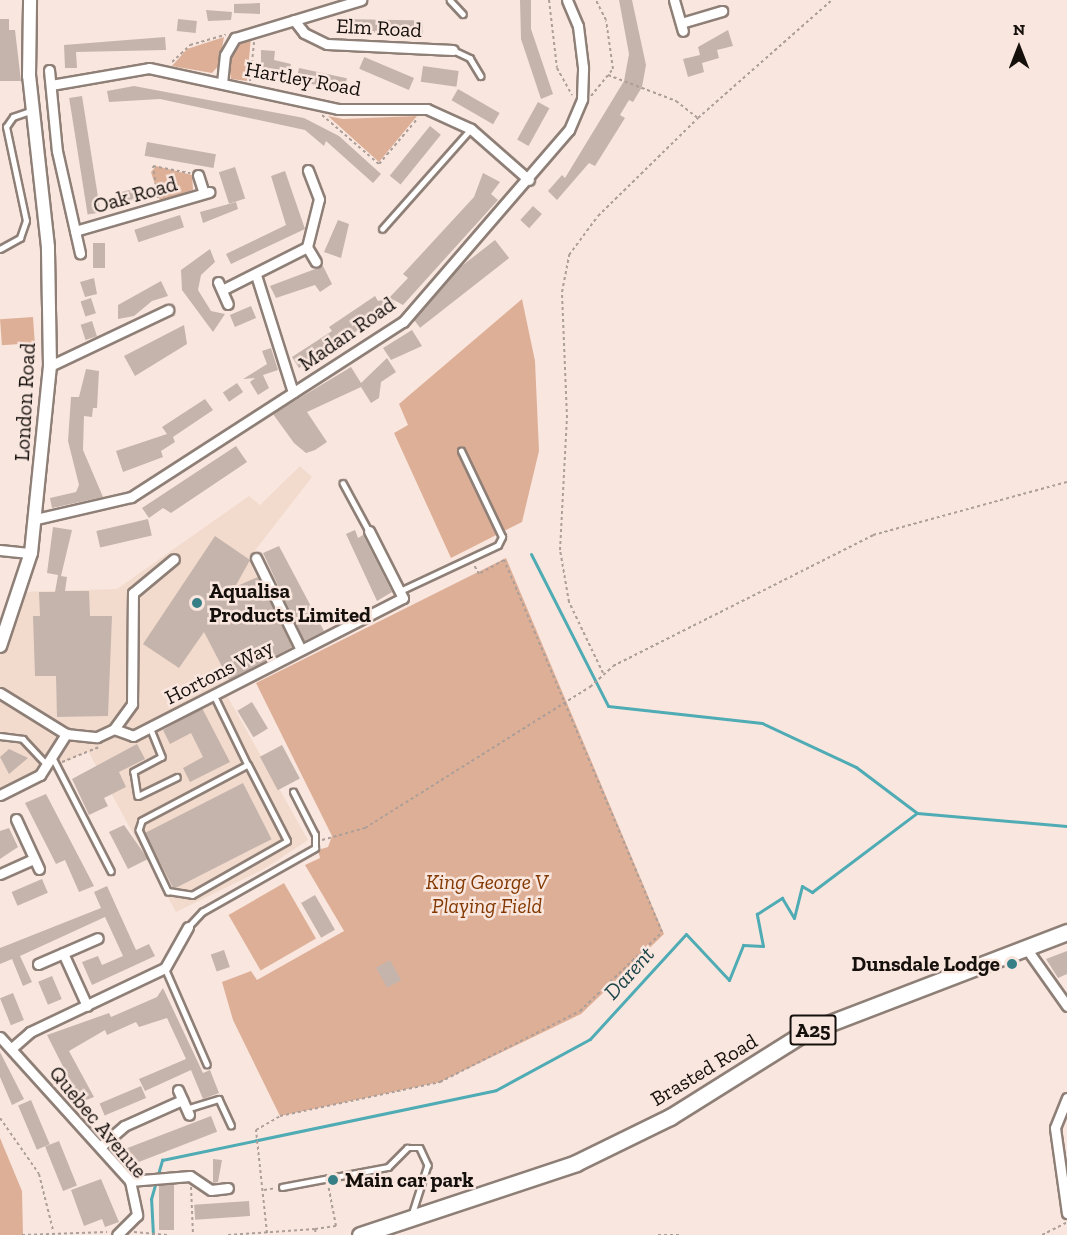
<!DOCTYPE html>
<html>
<head>
<meta charset="utf-8">
<style>
	body { margin:0 }
	#map { position:relative; width:1067px; height:1235px; overflow:hidden; background:#f9e7df; font-family:"Zilla Slab",serif }
	div>[style] { position:absolute }
	.built>* { inset:0; background:#f2dacd }
	.green>* { inset:0; background:#deaf97; transform-origin:0 0 }
	.stream>* { height:3px; margin:-1.5px; padding:0 1.5px; transform-origin:1.5px; border-radius:1.5px; background:#4fabb4 }
	.building>* { inset:0; background:#c5b4ac; transform-origin:0 0 }
	.path>* { height:2px; margin-top:-1px; transform-origin:0; background:repeating-linear-gradient(90deg,#ac9e98 0 3px,transparent 0 6px) }
	.roads { filter:drop-shadow(2px 0 #8e7f77) drop-shadow(-2px 0 #8e7f77) drop-shadow(0 2px #8e7f77) drop-shadow(0 -2px #8e7f77) }
	.service>* { height:4.5px; margin:-2.25px; padding:0 2.25px; transform-origin:2.25px; border-radius:2.25px; background:#fff }
	.minor>* { height:9px; margin:-4.5px; padding:0 4.5px; transform-origin:4.5px; border-radius:4.5px; background:#fff }
	.tertiary>* { height:12px; margin:-6px; padding:0 6px; transform-origin:6px; border-radius:6px; background:#fff }
	.primary>* { height:15px; margin:-7.5px; padding:0 7.5px; transform-origin:7.5px; border-radius:7.5px; background:#fff }
	.dots>* { width:16px; height:16px; translate:-50% -50%; box-sizing:border-box; border:3px solid #f9e7df; border-radius:50% }
	span { translate:-50% -50%; white-space:nowrap; text-align:center; line-height:1.15; -webkit-text-stroke:5px #f9e7df; paint-order:stroke }
	.shield-label span { padding:2px 4px; background:#f9e7df; border:2px solid; border-radius:4px; -webkit-text-stroke-width:0 }
	.shield-label { font-size:20px; color:#16100d; font-weight:700 }
	.street-label { font-size:21px; color:#16100d }
	.poi-label { font-size:21px; color:#16100d; font-weight:700 }
	.left { translate:0 -50%; text-align:left }
	.right { translate:-100% -50%; text-align:right }
	.park-label { font-size:21px; color:#833802; font-style:italic }
	.water-label { font-size:22px; color:#1b4549; font-style:italic }
	.north { position:absolute; left:989px; top:18px; width:60px; height:60px; -webkit-text-stroke:4px #f9e7df; paint-order:stroke; rotate:0deg; font-size:16px; font-weight:700; line-height:24px; text-align:center; color:#16100d }
	.north::after { content:''; display:block; margin:auto; width:21px; height:27px; background:#16100d; clip-path:polygon(50% 0,100% 100%,50% 72%,0 100%) }
</style>
</head>
<body>
<div id="map">
	<div class="built">
		<div style="clip-path:polygon(300px 466px,312px 477px,253px 553px,252px 568px,297px 653px,225px 692px,308px 840px,264px 869px,176px 912px,88px 751px,0 795px,0 640px,20px 592px,117px 589px,249px 496px,260px 505px)"></div>
	</div>
	<div class="green">
		<div style="clip-path:polygon(224px 37px,219px 65px,212px 73px,172px 66px,187px 49px)"></div>
		<div style="clip-path:polygon(251px 37px,247px 81px,231px 79px,228px 57px,234px 45px)"></div>
		<div style="clip-path:polygon(328px 116px,343px 119px,417px 116px,379px 162px)"></div>
		<div style="clip-path:polygon(156px 166px,192px 175px,193px 190px,160px 201px,151px 172px)"></div>
		<div style="clip-path:polygon(522px 299px,535px 361px,539px 451px,522px 522px,451px 558px,394px 433px,408px 425px,399px 404px)"></div>
		<div style="left:33px;top:317px;width:26px;height:33px;rotate:86deg"></div>
		<div style="clip-path:polygon(506px 558px,664px 934px,581px 1014px,440px 1082px,280px 1116px,233px 1020px,222px 982px,251px 971px,257px 980px,344px 931px,305px 865px,320px 858px,318px 850px,328px 847px,332px 836px,256px 683px)"></div>
		<div style="left:284px;top:883px;width:64px;height:64px;rotate:60deg"></div>
		<div style="clip-path:polygon(0 1138px,22px 1191px,23px 1235px,0 1235px)"></div>
	</div>
	<div class="stream">
		<div style="left:531px;top:554px;width:170px;rotate:63.1deg"></div>
		<div style="left:608px;top:706px;width:155px;rotate:6.3deg"></div>
		<div style="left:762px;top:723px;width:104px;rotate:25.1deg"></div>
		<div style="left:856px;top:767px;width:76px;rotate:37deg"></div>
		<div style="left:153px;top:1235px;width:36px;rotate:-93deg"></div>
		<div style="left:151px;top:1199px;width:41px;rotate:-74.2deg"></div>
		<div style="left:162px;top:1160px;width:341px;rotate:-11.8deg"></div>
		<div style="left:496px;top:1090px;width:107px;rotate:-28.5deg"></div>
		<div style="left:590px;top:1039px;width:142px;rotate:-47.6deg"></div>
		<div style="left:686px;top:934px;width:63px;rotate:46.9deg"></div>
		<div style="left:729px;top:980px;width:38px;rotate:-68deg"></div>
		<div style="left:743px;top:945px;width:20px;rotate:3deg"></div>
		<div style="left:763px;top:946px;width:33px;rotate:-101deg"></div>
		<div style="left:757px;top:914px;width:30px;rotate:-33deg"></div>
		<div style="left:782px;top:898px;width:23px;rotate:59deg"></div>
		<div style="left:794px;top:918px;width:33px;rotate:-76deg"></div>
		<div style="left:802px;top:886px;width:12px;rotate:31deg"></div>
		<div style="left:812px;top:892px;width:131px;rotate:-37deg"></div>
		<div style="left:917px;top:813px;width:151px;rotate:5deg"></div>
	</div>
	<div class="building">
		<div style="clip-path:polygon(520px 0,531px 0,531px 29px,553px 94px,541px 99px,521px 39px)"></div>
		<div style="clip-path:polygon(619px 0,632px 0,646px 65px,642px 87px,633px 102px,629px 100px,620px 115px,625px 118px,595px 166px,589px 163px,557px 200px,548px 191px,562px 175px,565px 178px,624px 81px,629px 54px)"></div>
		<div style="clip-path:polygon(260px 3px,260px 14px,234px 13px,234px 4px)"></div>
		<div style="clip-path:polygon(206px 10px,232px 12px,231px 20px,208px 21px)"></div>
		<div style="clip-path:polygon(0 19px,9px 19px,9px 30px,15px 30px,21px 81px,0 81px)"></div>
		<div style="left:178px;top:19px;width:19px;height:12px;rotate:6deg"></div>
		<div style="left:342px;top:19px;width:81px;height:13px;rotate:1deg"></div>
		<div style="clip-path:polygon(728px 30px,733px 46px,717px 50px,719px 58px,702px 63px,704px 72px,688px 77px,683px 59px,700px 55px,698px 47px)"></div>
		<div style="clip-path:polygon(165px 37px,166px 50px,76px 52px,77px 68px,65px 68px,64px 45px)"></div>
		<div style="clip-path:polygon(261px 50px,275px 51px,274px 60px,291px 64px,289px 72px,261px 74px)"></div>
		<div style="left:423px;top:66px;width:36px;height:16px;rotate:8deg"></div>
		<div style="left:299px;top:68px;width:49px;height:13px;rotate:12deg"></div>
		<div style="left:414px;top:78px;width:13px;height:54px;rotate:113deg"></div>
		<div style="clip-path:polygon(134px 86px,304px 118px,339px 136px,381px 174px,373px 183px,326px 141px,324px 146px,305px 130px,160px 99px,109px 102px,107px 91px)"></div>
		<div style="left:458px;top:89px;width:48px;height:13px;rotate:30deg"></div>
		<div style="left:82px;top:96px;width:118px;height:13px;rotate:81deg"></div>
		<div style="left:538px;top:102px;width:13px;height:43px;rotate:29deg"></div>
		<div style="left:430px;top:126px;width:14px;height:64px;rotate:39deg"></div>
		<div style="left:147px;top:142px;width:70px;height:14px;rotate:10deg"></div>
		<div style="left:235px;top:167px;width:33px;height:17px;rotate:72deg"></div>
		<div style="clip-path:polygon(285px 171px,305px 229px,231px 264px,226px 254px,286px 225px,271px 176px)"></div>
		<div style="clip-path:polygon(483px 173px,500px 182px,491px 194px,498px 200px,403px 305px,392px 299px,397px 306px,299px 368px,292px 357px,332px 331px,329px 327px,375px 296px,378px 301px,389px 298px,408px 278px,403px 274px,474px 197px)"></div>
		<div style="left:140px;top:187px;width:11px;height:20px;rotate:75deg"></div>
		<div style="clip-path:polygon(236px 202px,238px 209px,203px 223px,200px 212px)"></div>
		<div style="left:533px;top:206px;width:12px;height:19px;rotate:42deg"></div>
		<div style="left:180px;top:215px;width:13px;height:48px;rotate:72deg"></div>
		<div style="clip-path:polygon(338px 220px,349px 224px,341px 258px,324px 252px)"></div>
		<div style="left:495px;top:240px;width:23px;height:113px;rotate:52deg"></div>
		<div style="left:93px;top:243px;width:12px;height:25px"></div>
		<div style="clip-path:polygon(210px 249px,215px 262px,201px 275px,198px 290px,211px 311px,225px 314px,213px 332px,182px 290px,181px 270px)"></div>
		<div style="clip-path:polygon(323px 266px,332px 284px,320px 292px,315px 285px,276px 298px,270px 286px)"></div>
		<div style="clip-path:polygon(94px 278px,97px 294px,85px 297px,80px 282px)"></div>
		<div style="clip-path:polygon(161px 281px,168px 296px,152px 301px,134px 316px,118px 319px,118px 305px)"></div>
		<div style="left:91px;top:298px;width:16px;height:11px;rotate:72deg"></div>
		<div style="left:251px;top:306px;width:13px;height:23px;rotate:67deg"></div>
		<div style="left:92px;top:321px;width:16px;height:12px;rotate:72deg"></div>
		<div style="clip-path:polygon(184px 325px,187px 344px,135px 376px,124px 356px)"></div>
		<div style="clip-path:polygon(412px 330px,422px 346px,391px 360px,383px 348px)"></div>
		<div style="clip-path:polygon(271px 348px,278px 370px,263px 375px,269px 388px,258px 395px,250px 382px,255px 378px,243px 379px,267px 364px,262px 351px)"></div>
		<div style="clip-path:polygon(387px 358px,396px 372px,381px 382px,379px 398px,371px 403px,361px 387px,307px 412px,327px 442px,315px 450px,306px 453px,294px 443px,273px 414px,351px 367px,361px 383px)"></div>
		<div style="clip-path:polygon(86px 369px,99px 371px,97px 408px,93px 408px,92px 417px,84px 416px,83px 450px,103px 497px,52px 508px,50px 498px,76px 492px,79px 485px,68px 441px,71px 397px,79px 397px)"></div>
		<div style="left:237px;top:383px;width:11px;height:17px;rotate:56deg"></div>
		<div style="clip-path:polygon(205px 399px,213px 410px,173px 437px,175px 442px,161px 451px,163px 457px,123px 472px,116px 451px,167px 434px,162px 427px)"></div>
		<div style="clip-path:polygon(236px 446px,247px 462px,171px 513px,163px 508px,149px 518px,142px 508px)"></div>
		<div style="left:148px;top:519px;width:17px;height:53px;rotate:77deg"></div>
		<div style="clip-path:polygon(53px 527px,72px 530px,61px 576px,67px 577px,65px 591px,89px 591px,90px 616px,112px 616px,108px 716px,57px 717px,56px 676px,35px 676px,33px 616px,40px 616px,39px 592px,55px 592px,58px 575px,47px 573px)"></div>
		<div style="clip-path:polygon(355px 530px,358px 538px,363px 535px,392px 592px,377px 601px,346px 534px)"></div>
		<div style="clip-path:polygon(215px 536px,250px 560px,235px 587px,258px 577px,292px 647px,229px 680px,204px 632px,179px 668px,143px 644px)"></div>
		<div style="clip-path:polygon(279px 546px,324px 631px,304px 641px,263px 553px)"></div>
		<div style="left:252px;top:702px;width:31px;height:17px;rotate:59deg"></div>
		<div style="clip-path:polygon(202px 708px,230px 762px,190px 782px,183px 768px,203px 757px,191px 733px,170px 744px,163px 730px)"></div>
		<div style="clip-path:polygon(137px 744px,145px 759px,119px 772px,126px 787px,104px 798px,108px 806px,89px 815px,72px 779px)"></div>
		<div style="left:282px;top:745px;width:38px;height:25px;rotate:62deg"></div>
		<div style="clip-path:polygon(9px 749px,28px 758px,9px 774px,0 757px)"></div>
		<div style="left:243px;top:783px;width:63px;height:110px;rotate:63deg"></div>
		<div style="clip-path:polygon(46px 794px,94px 886px,79px 892px,65px 860px,56px 864px,25px 803px)"></div>
		<div style="clip-path:polygon(124px 825px,148px 859px,128px 869px,109px 832px)"></div>
		<div style="clip-path:polygon(9px 828px,18px 847px,0 859px,0 831px)"></div>
		<div style="left:42px;top:879px;width:15px;height:33px;rotate:67deg"></div>
		<div style="clip-path:polygon(107px 886px,136px 950px,149px 944px,155px 956px,92px 985px,82px 962px,98px 956px,102px 965px,123px 956px,105px 917px,20px 956px,32px 982px,23px 986px,12px 959px,0 964px,0 948px,101px 908px,94px 892px)"></div>
		<div style="left:315px;top:895px;width:40px;height:16px;rotate:60deg"></div>
		<div style="left:224px;top:950px;width:18px;height:14px;rotate:71deg"></div>
		<div style="clip-path:polygon(1067px 951px,1067px 974px,1058px 978px,1046px 959px)"></div>
		<div style="left:390px;top:960px;width:23px;height:16px;rotate:61deg"></div>
		<div style="left:52px;top:976px;width:25px;height:15px;rotate:67deg"></div>
		<div style="clip-path:polygon(163px 988px,203px 1073px,210px 1070px,219px 1093px,203px 1099px,191px 1070px,145px 1091px,139px 1079px,186px 1059px,167px 1018px,139px 1027px,136px 1022px,107px 1035px,105px 1030px,69px 1051px,94px 1097px,81px 1102px,47px 1035px,109px 1013px,111px 1017px,157px 997px)"></div>
		<div style="left:13px;top:993px;width:29px;height:14px;rotate:68deg"></div>
		<div style="clip-path:polygon(0 1052px,24px 1099px,12px 1105px,0 1077px)"></div>
		<div style="left:141px;top:1086px;width:13px;height:45px;rotate:67deg"></div>
		<div style="left:31px;top:1100px;width:48px;height:14px;rotate:67deg"></div>
		<div style="left:211px;top:1116px;width:17px;height:95px;rotate:69deg"></div>
		<div style="left:59px;top:1141px;width:48px;height:15px;rotate:68deg"></div>
		<div style="clip-path:polygon(213px 1159px,222px 1160px,218px 1182px,213px 1183px)"></div>
		<div style="clip-path:polygon(101px 1179px,119px 1222px,105px 1227px,102px 1219px,84px 1226px,71px 1190px)"></div>
		<div style="left:174px;top:1184px;width:46px;height:15px;rotate:90deg"></div>
		<div style="left:249px;top:1201px;width:15px;height:55px;rotate:86deg"></div>
	</div>
	<div class="path">
		<div style="left:549px;top:0;width:68px;rotate:83.3deg"></div>
		<div style="left:557px;top:68px;width:31px;rotate:61deg"></div>
		<div style="left:172px;top:62px;width:25px;rotate:-43deg"></div>
		<div style="left:190px;top:45px;width:37px;rotate:-16deg"></div>
		<div style="left:608px;top:75px;width:73px;rotate:20.9deg"></div>
		<div style="left:676px;top:101px;width:28px;rotate:38deg"></div>
		<div style="left:250px;top:81px;width:39px;rotate:-84deg"></div>
		<div style="left:591px;top:96px;width:35px;rotate:-51deg"></div>
		<div style="left:613px;top:69px;width:49px;rotate:-98.1deg"></div>
		<div style="left:606px;top:20px;width:22px;rotate:-117deg"></div>
		<div style="left:322px;top:115px;width:75px;rotate:40.7deg"></div>
		<div style="left:379px;top:164px;width:60px;rotate:-49.7deg"></div>
		<div style="left:158px;top:198px;width:32px;rotate:-99deg"></div>
		<div style="left:153px;top:166px;width:38px;rotate:11deg"></div>
		<div style="left:603px;top:673px;width:79px;rotate:-115.6deg"></div>
		<div style="left:569px;top:602px;width:53px;rotate:-99.8deg"></div>
		<div style="left:560px;top:550px;width:132px;rotate:-87deg"></div>
		<div style="left:567px;top:418px;width:126px;rotate:-92.3deg"></div>
		<div style="left:562px;top:292px;width:38px;rotate:-79deg"></div>
		<div style="left:569px;top:255px;width:49px;rotate:-53.4deg"></div>
		<div style="left:598px;top:216px;width:140px;rotate:-44.4deg"></div>
		<div style="left:698px;top:118px;width:179px;rotate:-41.4deg"></div>
		<div style="left:62px;top:762px;width:40px;rotate:-22deg"></div>
		<div style="left:322px;top:840px;width:45px;rotate:-15.6deg"></div>
		<div style="left:365px;top:828px;width:266px;rotate:-32.1deg"></div>
		<div style="left:590px;top:687px;width:31px;rotate:-42deg"></div>
		<div style="left:613px;top:666px;width:291px;rotate:-26.7deg"></div>
		<div style="left:873px;top:535px;width:201px;rotate:-15.3deg"></div>
		<div style="left:0;top:1118px;width:68px;rotate:55.1deg"></div>
		<div style="left:39px;top:1174px;width:58px;rotate:76deg"></div>
		<div style="left:191px;top:1187px;width:48px;rotate:87.6deg"></div>
		<div style="left:264px;top:1190px;width:12px;rotate:-9deg"></div>
		<div style="left:315px;top:1229px;width:21px;rotate:-8deg"></div>
		<div style="left:336px;top:1226px;width:43px;rotate:-100.8deg"></div>
		<div style="left:134px;top:1232px;width:36px;rotate:5deg"></div>
		<div style="left:267px;top:1233px;width:104px;rotate:-96.1deg"></div>
		<div style="left:256px;top:1130px;width:28px;rotate:-30deg"></div>
		<div style="left:280px;top:1116px;width:164px;rotate:-12deg"></div>
		<div style="left:440px;top:1082px;width:157px;rotate:-26.9deg"></div>
		<div style="left:580px;top:1011px;width:114px;rotate:-43.9deg"></div>
		<div style="left:662px;top:932px;width:404px;rotate:-113deg"></div>
		<div style="left:504px;top:560px;width:29px;rotate:151deg"></div>
		<div style="left:479px;top:574px;width:10px;rotate:-119deg"></div>
		<div style="left:22px;top:1235px;width:85px;rotate:-2deg"></div>
		<div style="left:228px;top:1235px;width:87px;rotate:-3.9deg"></div>
		<div style="left:315px;top:1229px;width:6px;rotate:81deg"></div>
		<div style="left:658px;top:1235px;width:24px"></div>
		<div style="left:1042px;top:1235px;width:28px;rotate:-27deg"></div>
	</div>
	<div class="roads">
		<div class="service">
			<div style="left:450px;top:0;width:19px;rotate:47deg"></div>
			<div style="left:453px;top:50px;width:19px;rotate:25deg"></div>
			<div style="left:470px;top:58px;width:21px;rotate:59deg"></div>
			<div style="left:382px;top:229px;width:132px;rotate:-48.4deg"></div>
			<div style="left:0;top:249px;width:23px;rotate:-29deg"></div>
			<div style="left:20px;top:238px;width:18px;rotate:-71deg"></div>
			<div style="left:26px;top:221px;width:96px;rotate:-102deg"></div>
			<div style="left:6px;top:127px;width:12px;rotate:-55deg"></div>
			<div style="left:13px;top:117px;width:18px;rotate:-19deg"></div>
			<div style="left:343px;top:483px;width:55px;rotate:61.6deg"></div>
			<div style="left:400px;top:591px;width:108px;rotate:-25.1deg"></div>
			<div style="left:498px;top:545px;width:9px;rotate:-63deg"></div>
			<div style="left:502px;top:537px;width:95px;rotate:-115.5deg"></div>
			<div style="left:214px;top:695px;width:78px;rotate:64.1deg"></div>
			<div style="left:248px;top:765px;width:120px;rotate:152.2deg"></div>
			<div style="left:142px;top:821px;width:9px;rotate:108deg"></div>
			<div style="left:139px;top:830px;width:68px;rotate:64.6deg"></div>
			<div style="left:168px;top:891px;width:24px;rotate:9deg"></div>
			<div style="left:192px;top:895px;width:109px;rotate:-29.6deg"></div>
			<div style="left:287px;top:841px;width:85px;rotate:-117.2deg"></div>
			<div style="left:150px;top:727px;width:32px;rotate:68deg"></div>
			<div style="left:162px;top:757px;width:32px;rotate:152deg"></div>
			<div style="left:134px;top:772px;width:24px;rotate:81deg"></div>
			<div style="left:138px;top:796px;width:43px;rotate:-26deg"></div>
			<div style="left:0;top:736px;width:23px;rotate:7deg"></div>
			<div style="left:23px;top:739px;width:34px;rotate:47deg"></div>
			<div style="left:53px;top:758px;width:127px;rotate:62.8deg"></div>
			<div style="left:188px;top:927px;width:21px;rotate:-47deg"></div>
			<div style="left:202px;top:912px;width:130px;rotate:-29.5deg"></div>
			<div style="left:315px;top:848px;width:13px;rotate:-90deg"></div>
			<div style="left:315px;top:835px;width:48px;rotate:-117.1deg"></div>
			<div style="left:165px;top:968px;width:105px;rotate:66.4deg"></div>
			<div style="left:186px;top:1109px;width:34px;rotate:-17deg"></div>
			<div style="left:219px;top:1099px;width:29px;rotate:65deg"></div>
			<div style="left:282px;top:1187px;width:108px;rotate:-10.7deg"></div>
			<div style="left:388px;top:1167px;width:27px;rotate:-45deg"></div>
			<div style="left:407px;top:1148px;width:13px"></div>
			<div style="left:420px;top:1148px;width:19px;rotate:65deg"></div>
			<div style="left:428px;top:1165px;width:52px;rotate:107.7deg"></div>
		</div>
		<div class="minor">
			<div style="left:674px;top:0;width:32px;rotate:74deg"></div>
			<div style="left:294px;top:20px;width:16px;rotate:52deg"></div>
			<div style="left:304px;top:33px;width:25px;rotate:26deg"></div>
			<div style="left:327px;top:44px;width:126px;rotate:2.7deg"></div>
			<div style="left:681px;top:23px;width:43px;rotate:-16.3deg"></div>
			<div style="left:49px;top:70px;width:81px;rotate:84.4deg"></div>
			<div style="left:57px;top:151px;width:105px;rotate:77.3deg"></div>
			<div style="left:222px;top:83px;width:28px;rotate:-84deg"></div>
			<div style="left:225px;top:55px;width:20px;rotate:-60deg"></div>
			<div style="left:235px;top:38px;width:132px;rotate:-16.8deg"></div>
			<div style="left:51px;top:85px;width:99px;rotate:-9.8deg"></div>
			<div style="left:149px;top:68px;width:193px;rotate:12.2deg"></div>
			<div style="left:338px;top:109px;width:89px"></div>
			<div style="left:427px;top:109px;width:48px;rotate:24.4deg"></div>
			<div style="left:471px;top:129px;width:77px;rotate:41.3deg"></div>
			<div style="left:198px;top:175px;width:19px;rotate:72deg"></div>
			<div style="left:75px;top:231px;width:140px;rotate:-16.2deg"></div>
			<div style="left:307px;top:247px;width:17px;rotate:59deg"></div>
			<div style="left:256px;top:275px;width:123px;rotate:72.5deg"></div>
			<div style="left:218px;top:282px;width:24px;rotate:66deg"></div>
			<div style="left:222px;top:290px;width:95px;rotate:-26.8deg"></div>
			<div style="left:307px;top:247px;width:49px;rotate:-76deg"></div>
			<div style="left:319px;top:199px;width:31px;rotate:-111deg"></div>
			<div style="left:50px;top:366px;width:131px;rotate:-25.4deg"></div>
			<div style="left:36px;top:519px;width:98px;rotate:-13deg"></div>
			<div style="left:131px;top:497px;width:323px;rotate:-32.8deg"></div>
			<div style="left:403px;top:322px;width:254px;rotate:-49.2deg"></div>
			<div style="left:569px;top:130px;width:34px;rotate:-67deg"></div>
			<div style="left:582px;top:99px;width:32px;rotate:-88deg"></div>
			<div style="left:583px;top:67px;width:41px;rotate:-97deg"></div>
			<div style="left:578px;top:26px;width:28px;rotate:-113deg"></div>
			<div style="left:0;top:550px;width:31px;rotate:6deg"></div>
			<div style="left:256px;top:558px;width:102px;rotate:63.9deg"></div>
			<div style="left:0;top:693px;width:78px;rotate:31.8deg"></div>
			<div style="left:66px;top:734px;width:31px;rotate:6deg"></div>
			<div style="left:97px;top:737px;width:19px;rotate:-25deg"></div>
			<div style="left:114px;top:729px;width:31px;rotate:-54deg"></div>
			<div style="left:132px;top:704px;width:111px;rotate:-89.5deg"></div>
			<div style="left:133px;top:593px;width:53px;rotate:-39.7deg"></div>
			<div style="left:114px;top:729px;width:20px;rotate:20deg"></div>
			<div style="left:133px;top:736px;width:303px;rotate:-27.1deg"></div>
			<div style="left:403px;top:598px;width:75px;rotate:-116.9deg"></div>
			<div style="left:0;top:795px;width:45px;rotate:-26.6deg"></div>
			<div style="left:40px;top:775px;width:49px;rotate:-57.6deg"></div>
			<div style="left:16px;top:819px;width:55px;rotate:65.3deg"></div>
			<div style="left:0;top:874px;width:37px;rotate:-24deg"></div>
			<div style="left:1026px;top:948px;width:71px;rotate:54.7deg"></div>
			<div style="left:63px;top:953px;width:58px;rotate:65.6deg"></div>
			<div style="left:38px;top:964px;width:65px;rotate:-23.4deg"></div>
			<div style="left:0;top:1037px;width:194px;rotate:47.9deg"></div>
			<div style="left:130px;top:1181px;width:35px;rotate:78deg"></div>
			<div style="left:137px;top:1215px;width:28px;rotate:135deg"></div>
			<div style="left:13px;top:1047px;width:23px;rotate:-41deg"></div>
			<div style="left:30px;top:1032px;width:149px;rotate:-25.4deg"></div>
			<div style="left:165px;top:968px;width:47px;rotate:-60.7deg"></div>
			<div style="left:178px;top:1090px;width:27px;rotate:66deg"></div>
			<div style="left:1067px;top:1098px;width:32px;rotate:112deg"></div>
			<div style="left:1055px;top:1128px;width:86px;rotate:82deg"></div>
			<div style="left:100px;top:1147px;width:32px;rotate:-41deg"></div>
			<div style="left:124px;top:1126px;width:64px;rotate:-24.1deg"></div>
			<div style="left:130px;top:1181px;width:60px;rotate:-4.8deg"></div>
			<div style="left:190px;top:1176px;width:25px;rotate:34deg"></div>
			<div style="left:211px;top:1190px;width:17px;rotate:-7deg"></div>
		</div>
		<div class="tertiary">
			<div style="left:0;top:646px;width:98px;rotate:-71.6deg"></div>
			<div style="left:31px;top:553px;width:188px;rotate:-84.2deg"></div>
			<div style="left:50px;top:366px;width:119px;rotate:-91deg"></div>
			<div style="left:48px;top:247px;width:172px;rotate:-96.3deg"></div>
			<div style="left:29px;top:76px;width:76px;rotate:-89.2deg"></div>
		</div>
		<div class="primary">
			<div style="left:360px;top:1235px;width:228px;rotate:-18.4deg"></div>
			<div style="left:576px;top:1163px;width:105px;rotate:-26.1deg"></div>
			<div style="left:670px;top:1117px;width:158px;rotate:-32.1deg"></div>
			<div style="left:804px;top:1033px;width:282px;rotate:-21deg"></div>
		</div>
	</div>
	<div class="dots">
		<div style="left:197px;top:603px;background:#377f86"></div>
		<div style="left:1012px;top:964px;background:#377f86"></div>
		<div style="left:333px;top:1180px;background:#377f86"></div>
	</div>
	<div class="shield-label">
		<span style="left:813px;top:1030px">A25</span>
	</div>
	<div class="street-label">
		<span style="left:379px;top:28px;rotate:3deg">Elm Road</span>
		<span style="left:303px;top:79px;rotate:10deg">Hartley Road</span>
		<span style="left:135px;top:195px;rotate:-16deg">Oak Road</span>
		<span style="left:347px;top:334px;rotate:-35deg">Madan Road</span>
		<span style="left:25px;top:402px;rotate:-87deg">London Road</span>
		<span style="left:219px;top:672px;rotate:-27deg">Hortons Way</span>
		<span style="left:704px;top:1070px;rotate:-31deg">Brasted Road</span>
		<span style="left:98px;top:1122px;rotate:50deg">Quebec Avenue</span>
	</div>
	<div class="poi-label">
		<span class="left" style="left:209px;top:603px">Aqualisa<br>Products Limited</span>
		<span class="right" style="left:1000px;top:964px">Dunsdale Lodge</span>
		<span class="left" style="left:345px;top:1180px">Main car park</span>
	</div>
	<div class="park-label">
		<span style="left:487px;top:894px">King George V<br>Playing Field</span>
	</div>
	<div class="water-label">
		<span style="left:629px;top:973px;rotate:-48deg">Darent</span>
	</div>
	<div class="north">N</div>
</div>
</body>
</html>
